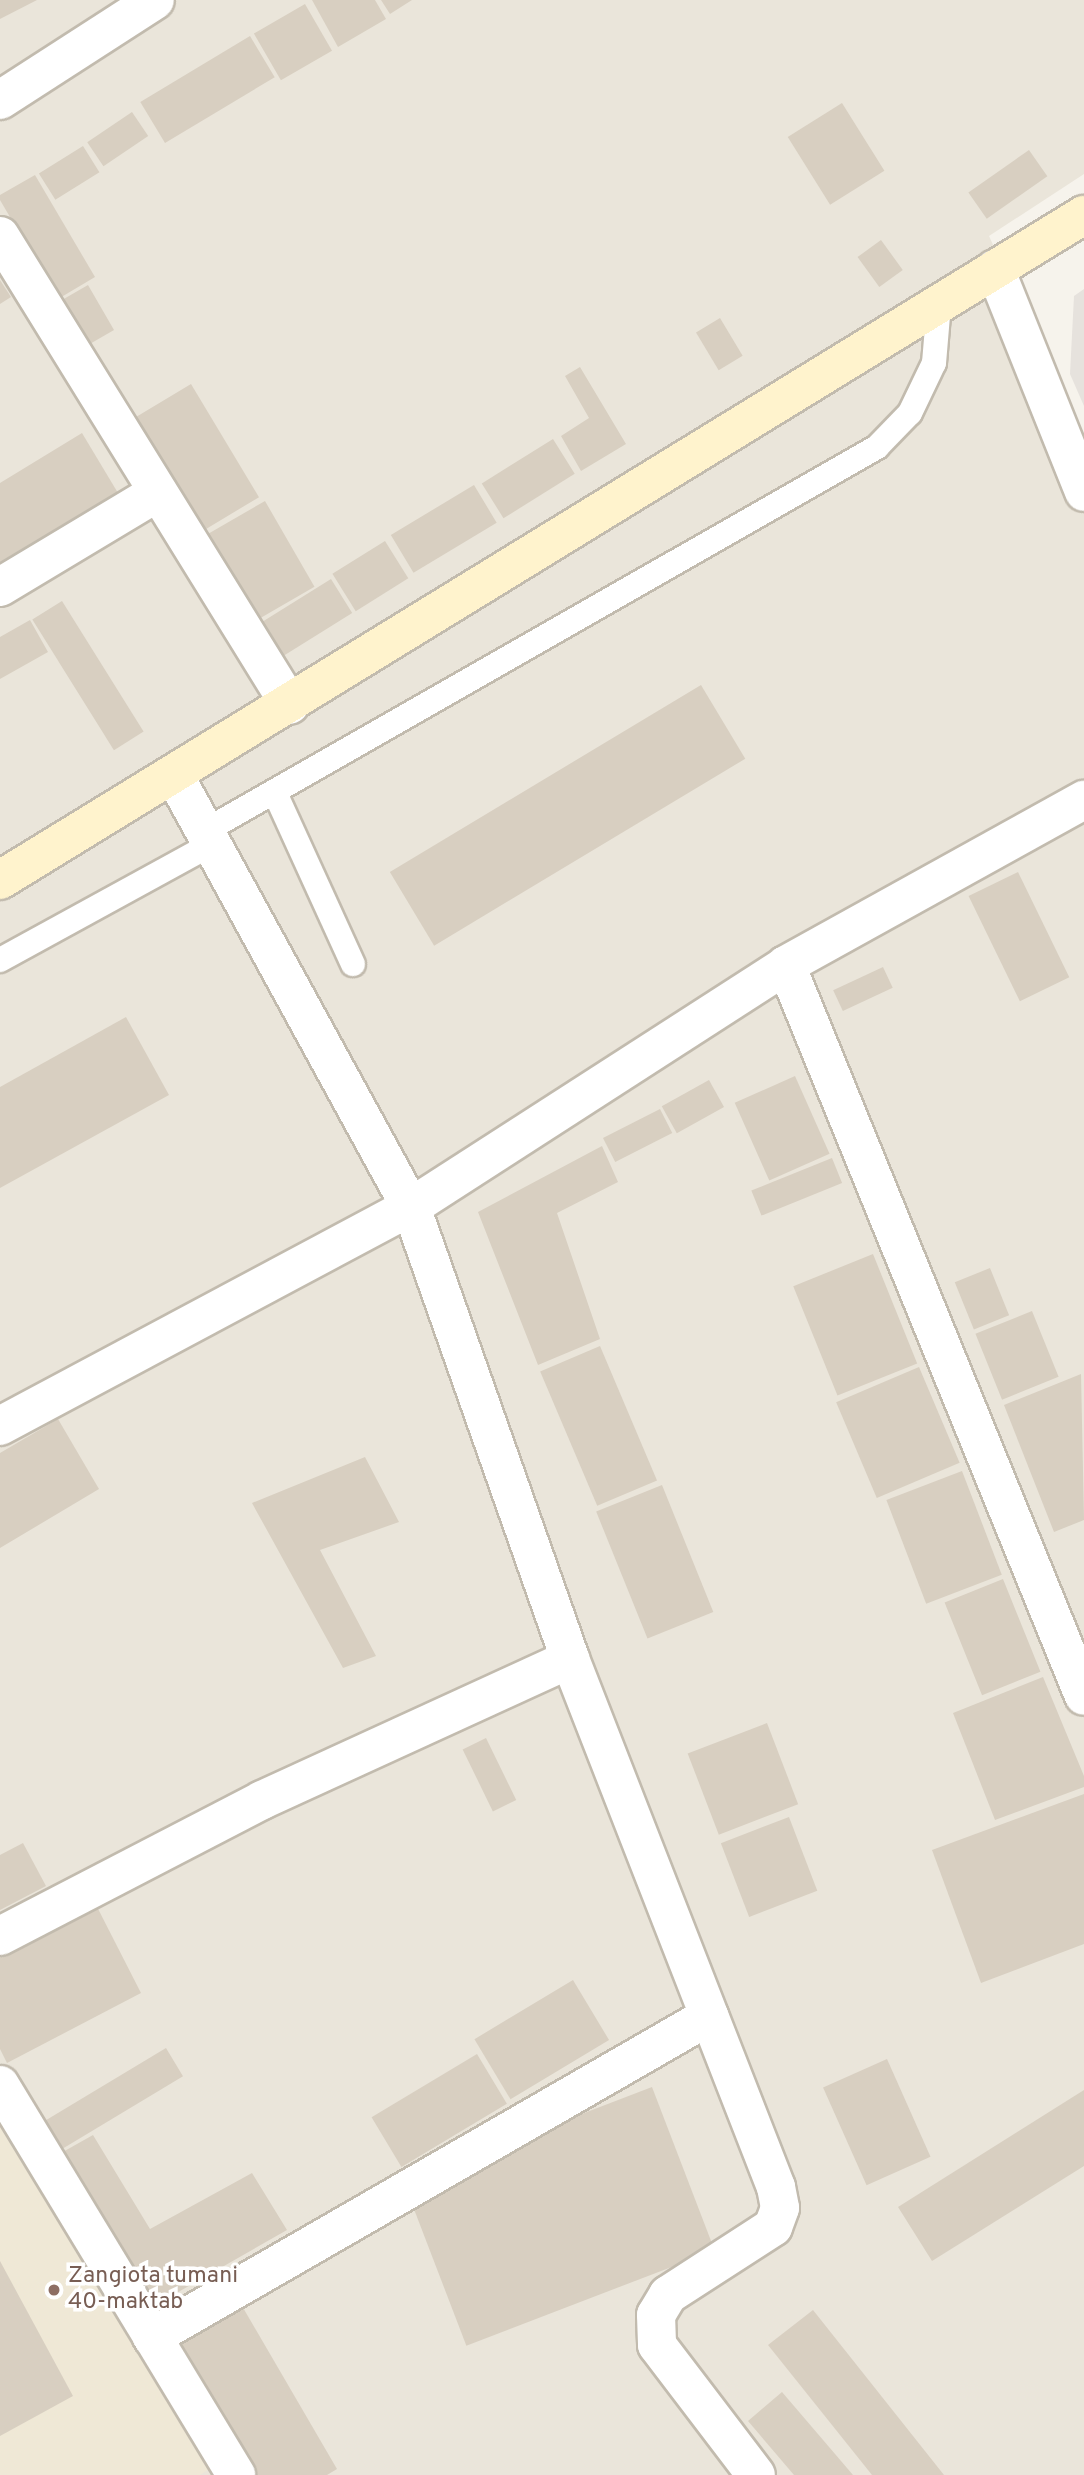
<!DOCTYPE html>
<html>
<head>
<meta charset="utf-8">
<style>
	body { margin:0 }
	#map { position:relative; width:1084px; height:2475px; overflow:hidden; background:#f6f3ec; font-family:Overpass,sans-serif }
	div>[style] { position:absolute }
	.residential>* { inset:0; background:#eae5da }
	.industrial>* { inset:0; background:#e6e2dd }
	.education>* { inset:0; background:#efe8d6 }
	.building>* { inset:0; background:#d8cfc1; transform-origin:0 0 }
	.roads { filter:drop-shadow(2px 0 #c2bbae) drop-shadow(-2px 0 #c2bbae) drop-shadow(0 2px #c2bbae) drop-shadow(0 -2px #c2bbae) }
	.service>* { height:24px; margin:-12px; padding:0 12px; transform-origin:12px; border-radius:12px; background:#fff }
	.minor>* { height:38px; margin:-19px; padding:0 19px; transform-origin:19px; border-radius:19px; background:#fff }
	.secondary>* { height:38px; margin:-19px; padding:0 19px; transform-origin:19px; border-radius:19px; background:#fff3cd }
	.dots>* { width:19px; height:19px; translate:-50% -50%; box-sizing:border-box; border:4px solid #fff; border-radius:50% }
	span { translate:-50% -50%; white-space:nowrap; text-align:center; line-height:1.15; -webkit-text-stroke:7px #fff; paint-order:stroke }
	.education-label { font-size:23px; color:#785e54 }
	.left { translate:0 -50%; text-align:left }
</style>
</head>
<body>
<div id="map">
	<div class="residential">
		<div style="clip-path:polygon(0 0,1084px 0,1084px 174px,989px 236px,1084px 441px,1084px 2475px,0 2475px)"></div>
	</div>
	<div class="industrial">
		<div style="clip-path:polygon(1084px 289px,1084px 406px,1070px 374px,1074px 296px)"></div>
	</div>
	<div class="education">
		<div style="clip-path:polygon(0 2115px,215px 2465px,200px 2475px,0 2475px)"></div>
	</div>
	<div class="building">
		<div style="clip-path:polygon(0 0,37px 0,0 19px)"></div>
		<div style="clip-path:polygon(312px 0,375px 0,386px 19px,338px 47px)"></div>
		<div style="clip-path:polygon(381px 0,412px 0,390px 14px)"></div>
		<div style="left:305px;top:4px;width:54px;height:59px;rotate:60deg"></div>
		<div style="left:250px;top:36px;width:48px;height:128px;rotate:59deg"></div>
		<div style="left:842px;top:103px;width:80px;height:64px;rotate:58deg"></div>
		<div style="left:132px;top:112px;width:29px;height:54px;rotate:56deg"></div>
		<div style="left:83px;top:146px;width:31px;height:52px;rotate:58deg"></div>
		<div style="left:1029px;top:150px;width:32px;height:74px;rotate:55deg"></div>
		<div style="clip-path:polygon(35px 175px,95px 277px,58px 299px,0 200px,0 195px)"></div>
		<div style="left:881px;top:240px;width:37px;height:29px;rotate:54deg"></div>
		<div style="clip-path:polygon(0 280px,11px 297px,0 304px)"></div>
		<div style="left:88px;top:285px;width:52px;height:33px;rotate:60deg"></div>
		<div style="left:720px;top:318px;width:44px;height:28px;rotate:59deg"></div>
		<div style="clip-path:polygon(580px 367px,626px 444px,581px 471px,561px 436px,589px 418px,565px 376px)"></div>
		<div style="left:191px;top:384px;width:132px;height:68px;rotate:59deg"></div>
		<div style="clip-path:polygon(82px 433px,118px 493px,0 563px,0 483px)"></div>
		<div style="left:553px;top:439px;width:41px;height:84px;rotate:58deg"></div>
		<div style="left:474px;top:485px;width:44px;height:97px;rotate:59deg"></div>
		<div style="left:265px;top:501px;width:99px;height:70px;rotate:60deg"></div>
		<div style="left:385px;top:541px;width:44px;height:62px;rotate:58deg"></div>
		<div style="left:331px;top:579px;width:40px;height:87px;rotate:58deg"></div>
		<div style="left:62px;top:601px;width:154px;height:35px;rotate:58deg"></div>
		<div style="clip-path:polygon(30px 620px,48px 652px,0 679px,0 637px)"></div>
		<div style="left:701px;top:685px;width:86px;height:363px;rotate:59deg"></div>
		<div style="left:1018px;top:872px;width:117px;height:55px;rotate:64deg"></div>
		<div style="left:883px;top:967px;width:23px;height:55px;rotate:65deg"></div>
		<div style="clip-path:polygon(126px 1017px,169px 1095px,0 1188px,0 1087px)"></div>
		<div style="left:795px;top:1076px;width:85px;height:66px;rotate:66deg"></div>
		<div style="left:709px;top:1080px;width:31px;height:54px;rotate:61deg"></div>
		<div style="left:660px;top:1109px;width:27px;height:64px;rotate:63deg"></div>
		<div style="clip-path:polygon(602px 1146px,618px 1182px,557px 1213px,600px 1339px,538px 1365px,478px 1212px)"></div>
		<div style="left:832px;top:1158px;width:27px;height:87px;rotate:68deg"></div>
		<div style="left:873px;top:1254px;width:118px;height:86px;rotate:68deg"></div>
		<div style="left:990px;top:1268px;width:51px;height:38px;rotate:68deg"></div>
		<div style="left:1032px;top:1311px;width:71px;height:61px;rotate:68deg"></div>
		<div style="left:600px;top:1346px;width:146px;height:65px;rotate:67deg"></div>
		<div style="left:919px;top:1367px;width:104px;height:90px;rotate:67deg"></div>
		<div style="clip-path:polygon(1081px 1374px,1084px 1520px,1054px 1532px,1004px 1405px)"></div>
		<div style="clip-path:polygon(58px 1419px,99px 1489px,0 1548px,0 1453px)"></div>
		<div style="clip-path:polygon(365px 1457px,399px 1522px,320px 1550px,376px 1656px,343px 1668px,252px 1503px)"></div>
		<div style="left:962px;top:1471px;width:111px;height:81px;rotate:69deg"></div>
		<div style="left:662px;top:1485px;width:137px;height:71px;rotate:68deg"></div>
		<div style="left:1003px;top:1579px;width:100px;height:63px;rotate:68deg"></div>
		<div style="clip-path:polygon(1043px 1677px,1084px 1776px,1084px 1787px,995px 1820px,953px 1713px)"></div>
		<div style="left:767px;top:1723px;width:87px;height:85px;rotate:69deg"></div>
		<div style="left:486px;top:1738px;width:69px;height:26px;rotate:64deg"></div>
		<div style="clip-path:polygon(1084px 1794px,1084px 1944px,981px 1983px,932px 1850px)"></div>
		<div style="left:789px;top:1817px;width:79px;height:73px;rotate:69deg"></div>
		<div style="clip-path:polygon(23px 1843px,46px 1886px,0 1910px,0 1855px)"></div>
		<div style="clip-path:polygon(92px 1897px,141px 1993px,7px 2063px,0 2049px,0 1945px)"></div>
		<div style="left:573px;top:1980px;width:70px;height:115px;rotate:59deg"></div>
		<div style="left:166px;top:2048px;width:33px;height:144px;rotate:59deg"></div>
		<div style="left:477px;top:2054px;width:58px;height:123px;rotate:59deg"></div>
		<div style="left:887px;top:2059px;width:107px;height:70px;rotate:66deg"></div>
		<div style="left:652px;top:2087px;width:175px;height:266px;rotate:69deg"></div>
		<div style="clip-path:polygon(1084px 2090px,1084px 2166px,932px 2261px,898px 2207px)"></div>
		<div style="clip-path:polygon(93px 2135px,150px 2229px,252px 2173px,287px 2230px,152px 2307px,61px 2153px)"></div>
		<div style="clip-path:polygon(0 2261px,73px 2396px,0 2436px)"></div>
		<div style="clip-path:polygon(242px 2306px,337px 2469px,327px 2475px,256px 2475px,179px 2343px)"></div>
		<div style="clip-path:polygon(813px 2310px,944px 2475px,872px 2475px,768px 2345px)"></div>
		<div style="clip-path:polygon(782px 2392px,853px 2475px,794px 2475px,748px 2421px)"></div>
	</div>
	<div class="roads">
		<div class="service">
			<div style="left:275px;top:793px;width:188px;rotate:65.5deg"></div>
			<div style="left:205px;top:831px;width:774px;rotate:-29.74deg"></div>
			<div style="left:877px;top:447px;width:47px;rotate:-45.9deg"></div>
			<div style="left:910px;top:413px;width:55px;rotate:-64.4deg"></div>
			<div style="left:934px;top:363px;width:59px;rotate:-85.2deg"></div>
			<div style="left:0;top:960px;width:242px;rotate:-28.7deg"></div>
		</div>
		<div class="minor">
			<div style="left:0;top:100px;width:184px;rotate:-32.8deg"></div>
			<div style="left:0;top:236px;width:551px;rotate:58.27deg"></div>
			<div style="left:995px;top:269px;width:240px;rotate:68.2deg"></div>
			<div style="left:0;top:587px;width:184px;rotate:-31deg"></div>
			<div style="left:174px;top:775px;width:493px;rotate:61.3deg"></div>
			<div style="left:411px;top:1207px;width:479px;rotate:70.6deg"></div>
			<div style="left:570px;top:1659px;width:567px;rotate:68.69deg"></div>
			<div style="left:776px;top:2187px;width:21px;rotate:79deg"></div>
			<div style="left:780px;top:2208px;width:20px;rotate:110deg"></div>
			<div style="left:773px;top:2227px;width:125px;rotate:147.1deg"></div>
			<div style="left:668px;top:2295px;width:23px;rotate:121deg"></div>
			<div style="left:656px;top:2315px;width:30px;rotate:88deg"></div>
			<div style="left:657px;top:2345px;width:163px;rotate:52.7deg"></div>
			<div style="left:786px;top:965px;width:789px;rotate:67.82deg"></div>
			<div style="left:0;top:1426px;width:466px;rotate:-28.1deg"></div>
			<div style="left:411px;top:1207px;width:446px;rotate:-32.8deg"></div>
			<div style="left:786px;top:965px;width:341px;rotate:-29deg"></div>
			<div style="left:0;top:1936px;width:295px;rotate:-27.4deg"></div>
			<div style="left:262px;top:1800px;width:339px;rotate:-24.6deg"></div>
			<div style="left:0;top:2085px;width:456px;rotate:58.8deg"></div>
			<div style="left:152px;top:2337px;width:643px;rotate:-29.95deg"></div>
		</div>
		<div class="secondary">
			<div style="left:0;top:880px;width:1272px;rotate:-31.53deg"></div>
		</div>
	</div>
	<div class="dots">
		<div style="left:54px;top:2290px;background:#8d6e63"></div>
	</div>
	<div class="education-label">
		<span class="left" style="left:68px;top:2290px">Zangiota tumani<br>40-maktab</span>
	</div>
</div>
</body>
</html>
